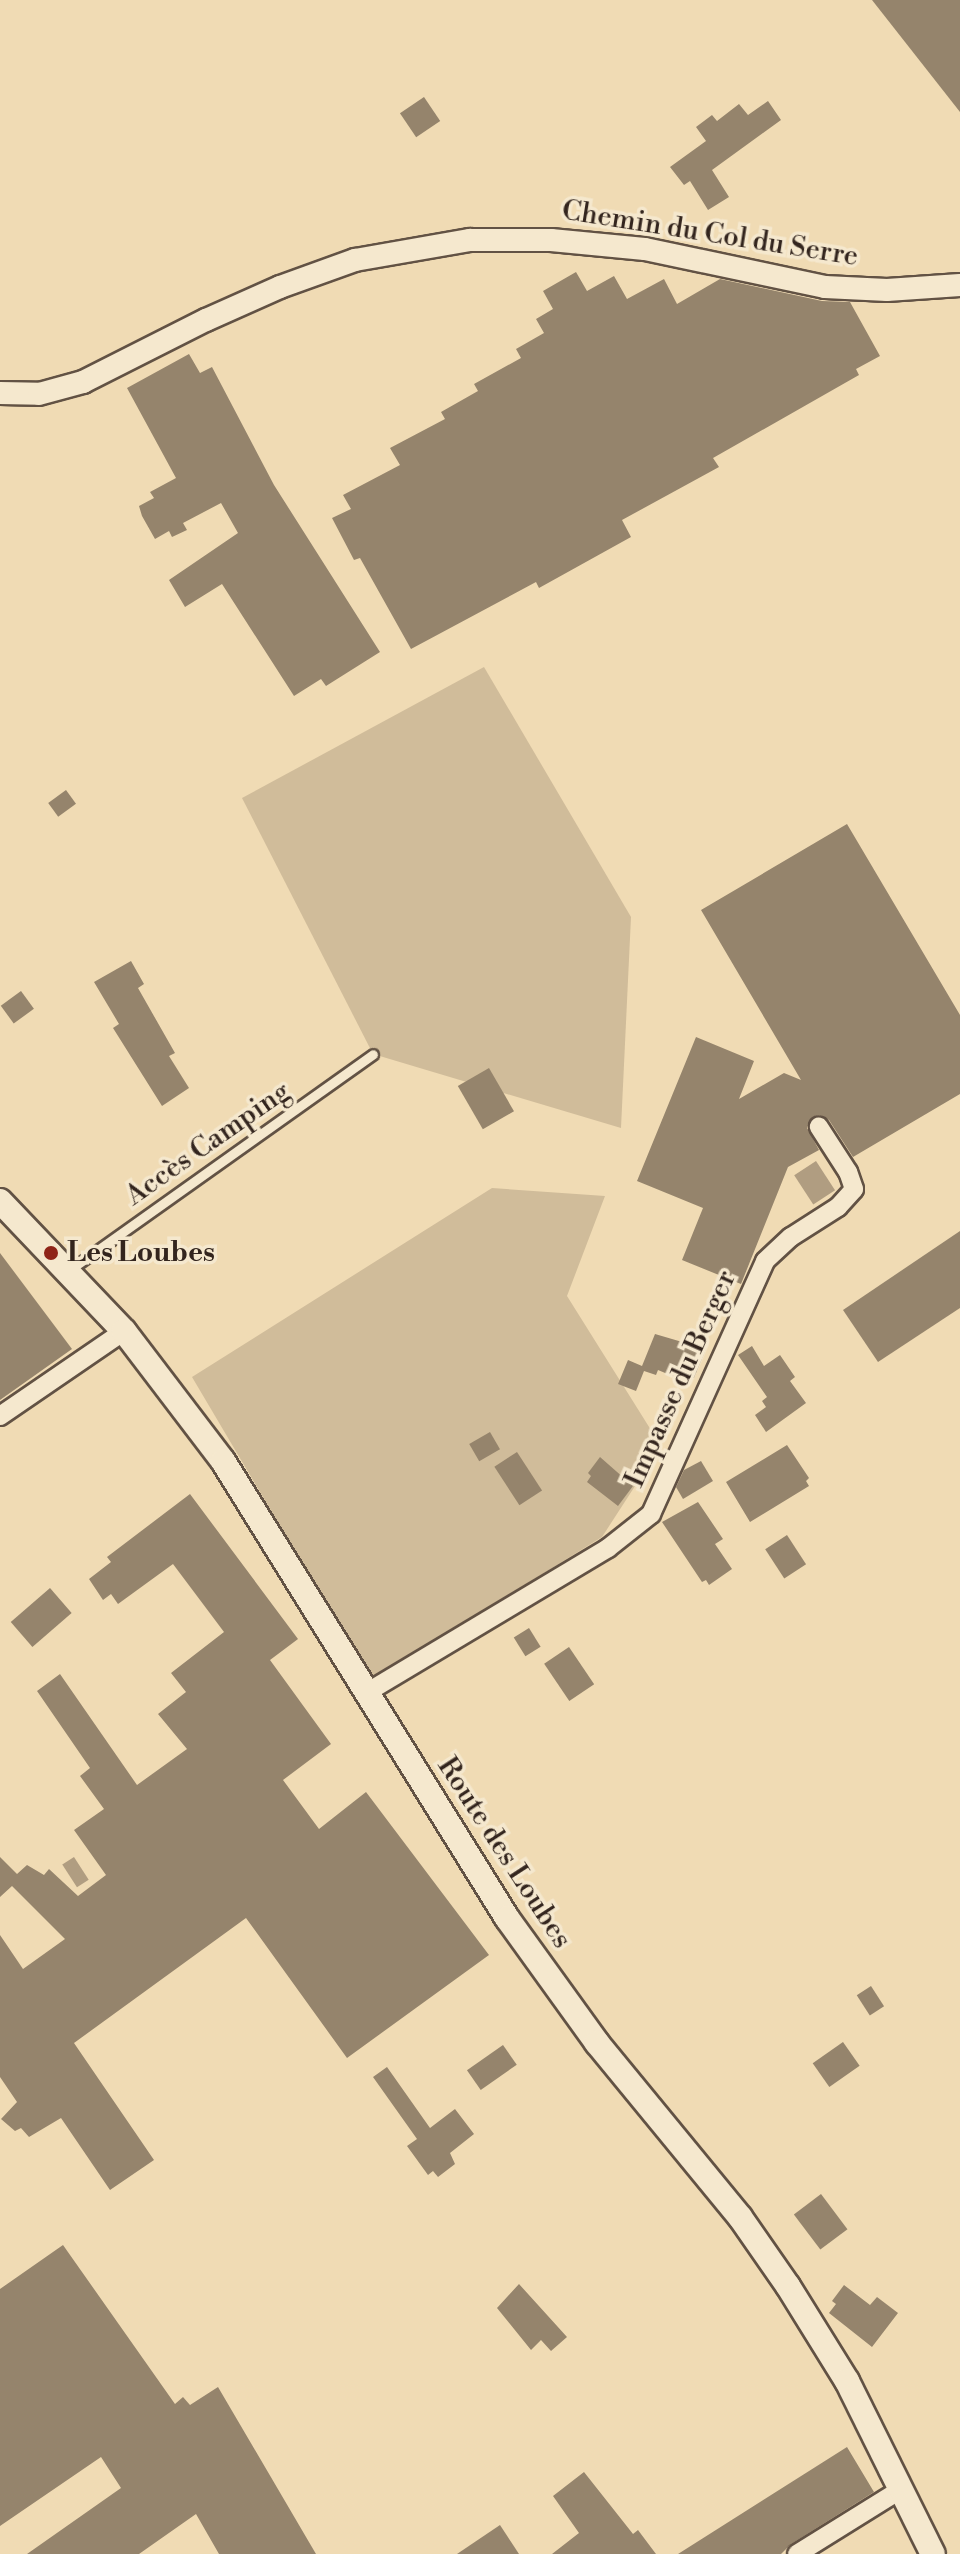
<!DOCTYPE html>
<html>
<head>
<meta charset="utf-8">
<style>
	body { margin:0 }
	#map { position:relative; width:960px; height:2554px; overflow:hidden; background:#f0dbb4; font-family:"Libre Bodoni",serif }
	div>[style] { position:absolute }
	.green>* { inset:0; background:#d0bc9a }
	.water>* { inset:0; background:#b09d81; transform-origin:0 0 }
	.building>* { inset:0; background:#95846c; transform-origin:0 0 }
	.roads { filter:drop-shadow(2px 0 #625244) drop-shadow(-2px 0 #625244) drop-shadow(0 2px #625244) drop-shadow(0 -2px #625244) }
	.service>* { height:9px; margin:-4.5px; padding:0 4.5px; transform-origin:4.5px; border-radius:4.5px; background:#f5e8ce }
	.minor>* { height:18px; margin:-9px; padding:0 9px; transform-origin:9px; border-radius:9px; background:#f5e8ce }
	.tertiary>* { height:22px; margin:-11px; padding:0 11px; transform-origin:11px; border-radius:11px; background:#f5e8ce }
	.secondary>* { height:24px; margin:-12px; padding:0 12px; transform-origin:12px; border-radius:12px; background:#f5e8ce }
	.dots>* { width:22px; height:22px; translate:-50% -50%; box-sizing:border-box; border:4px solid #f5e8ce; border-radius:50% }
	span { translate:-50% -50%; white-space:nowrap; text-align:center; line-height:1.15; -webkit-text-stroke:7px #f5e8ce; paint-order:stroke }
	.street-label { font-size:28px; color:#33251e }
	.poi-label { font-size:28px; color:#33251e; font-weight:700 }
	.left { translate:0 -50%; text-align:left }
</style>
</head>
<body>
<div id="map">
	<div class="green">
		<div style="clip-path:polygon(484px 667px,631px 917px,621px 1128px,373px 1054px,242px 798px)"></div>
		<div style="clip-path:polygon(492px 1188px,605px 1196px,567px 1296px,661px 1446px,602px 1537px,371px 1680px,192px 1377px)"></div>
	</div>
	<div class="water">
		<div style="left:816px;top:1161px;width:35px;height:26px;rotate:57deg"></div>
		<div style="left:74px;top:1857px;width:27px;height:14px;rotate:57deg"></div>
	</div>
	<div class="building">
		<div style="clip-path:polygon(872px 0,960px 0,960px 112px)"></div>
		<div style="left:424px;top:97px;width:29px;height:29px;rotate:56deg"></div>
		<div style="clip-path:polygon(768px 101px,781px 120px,712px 170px,729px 197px,708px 210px,690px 181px,684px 185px,670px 167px,706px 141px,696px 127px,712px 115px,717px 121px,739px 104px,748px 115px)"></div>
		<div style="clip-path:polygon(576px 272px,587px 291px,614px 276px,627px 299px,664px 279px,677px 304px,720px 279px,822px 301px,850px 302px,880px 356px,856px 369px,859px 375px,713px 458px,719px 467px,622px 520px,631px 537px,539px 588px,536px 582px,411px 649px,360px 558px,354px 560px,332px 518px,351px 509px,343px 495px,400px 465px,390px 448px,445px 419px,441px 412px,478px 391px,474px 384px,521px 358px,516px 349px,544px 333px,536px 319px,553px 309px,543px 291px)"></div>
		<div style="clip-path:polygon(189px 354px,200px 373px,212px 367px,274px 485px,380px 652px,326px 686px,321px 679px,294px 696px,222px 584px,185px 607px,169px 580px,238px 533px,221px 503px,183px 523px,187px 530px,172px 537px,169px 531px,155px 539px,142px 516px,139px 506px,154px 498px,150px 492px,176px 478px,127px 388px)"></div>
		<div style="left:66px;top:790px;width:17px;height:22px;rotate:54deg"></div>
		<div style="clip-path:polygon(847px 824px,960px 1015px,960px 1094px,853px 1157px,829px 1120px,819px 1115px,812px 1117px,807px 1128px,819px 1150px,788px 1167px,741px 1284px,682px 1260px,703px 1208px,637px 1181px,696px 1037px,754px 1061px,739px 1099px,784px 1073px,801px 1080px,701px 910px)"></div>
		<div style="clip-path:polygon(131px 961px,144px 984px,138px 988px,175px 1053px,169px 1056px,189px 1088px,162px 1106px,113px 1028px,119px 1024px,94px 982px)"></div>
		<div style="left:21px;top:991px;width:22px;height:25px;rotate:54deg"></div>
		<div style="left:489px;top:1068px;width:50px;height:36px;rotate:60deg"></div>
		<div style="clip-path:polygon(960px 1231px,960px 1308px,878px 1362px,843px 1310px)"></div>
		<div style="clip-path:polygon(0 1253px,72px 1349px,0 1400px)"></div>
		<div style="clip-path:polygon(655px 1334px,706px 1349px,694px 1378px,684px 1375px,682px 1380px,658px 1370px,656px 1375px,644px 1371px,636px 1391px,618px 1384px,628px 1360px,642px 1366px)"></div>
		<div style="clip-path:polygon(752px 1346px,764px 1366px,780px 1355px,795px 1377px,790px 1381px,806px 1403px,766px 1432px,755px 1415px,766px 1407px,762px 1401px,767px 1397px,738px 1355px)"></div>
		<div style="left:490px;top:1432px;width:20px;height:24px;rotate:60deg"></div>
		<div style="clip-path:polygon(787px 1445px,809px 1478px,806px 1481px,809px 1486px,750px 1522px,726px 1482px)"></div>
		<div style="left:517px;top:1452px;width:46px;height:27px;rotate:57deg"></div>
		<div style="clip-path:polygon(600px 1457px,633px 1486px,618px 1506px,587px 1482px,591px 1476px,588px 1473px)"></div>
		<div style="clip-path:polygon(701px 1461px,713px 1481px,683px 1499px,676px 1487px,684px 1470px)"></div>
		<div style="clip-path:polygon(190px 1494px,298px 1639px,270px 1660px,331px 1744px,283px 1780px,319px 1829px,366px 1792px,489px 1955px,347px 2058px,246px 1918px,74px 2043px,154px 2160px,110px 2190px,61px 2118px,29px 2137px,21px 2128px,15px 2131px,1px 2119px,17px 2102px,0 2077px,0 1935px,23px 1969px,65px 1939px,12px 1886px,0 1897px,0 1857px,17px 1874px,27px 1865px,44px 1875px,49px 1869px,78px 1896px,106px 1875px,74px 1830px,104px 1809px,80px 1776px,90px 1768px,37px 1691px,60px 1674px,137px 1785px,187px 1749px,158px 1714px,186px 1692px,171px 1673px,224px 1632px,173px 1564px,118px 1604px,111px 1594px,103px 1600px,89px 1579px,111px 1562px,107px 1557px)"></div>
		<div style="clip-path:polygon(698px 1502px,723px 1539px,715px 1544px,732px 1569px,709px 1585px,706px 1580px,702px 1582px,662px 1522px)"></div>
		<div style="left:787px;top:1535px;width:35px;height:26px;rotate:57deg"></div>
		<div style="left:50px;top:1588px;width:33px;height:52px;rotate:49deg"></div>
		<div style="left:529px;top:1628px;width:22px;height:18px;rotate:58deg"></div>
		<div style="left:569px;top:1647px;width:45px;height:30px;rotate:56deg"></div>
		<div style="left:871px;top:1986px;width:24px;height:17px;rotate:57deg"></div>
		<div style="left:843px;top:2042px;width:29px;height:37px;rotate:55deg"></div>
		<div style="left:503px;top:2045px;width:24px;height:44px;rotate:55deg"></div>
		<div style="clip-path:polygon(387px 2067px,430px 2128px,455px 2109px,474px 2134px,450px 2153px,455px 2164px,438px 2177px,433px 2171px,428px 2175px,407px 2146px,417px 2139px,373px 2077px)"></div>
		<div style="left:821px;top:2194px;width:44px;height:34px;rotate:53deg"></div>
		<div style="clip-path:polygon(63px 2245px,175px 2404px,183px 2397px,190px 2405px,218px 2387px,316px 2554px,219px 2554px,196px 2514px,139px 2554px,27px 2554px,121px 2488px,101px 2457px,0 2526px,0 2289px)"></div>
		<div style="clip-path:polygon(519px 2284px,567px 2337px,551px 2351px,541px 2340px,531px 2350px,497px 2308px)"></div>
		<div style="clip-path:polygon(844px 2285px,870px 2305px,877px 2297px,898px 2313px,872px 2347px,829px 2313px,836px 2304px,832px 2301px)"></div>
		<div style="clip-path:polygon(847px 2447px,874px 2492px,791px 2544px,781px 2554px,678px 2554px)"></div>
		<div style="clip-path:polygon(584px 2472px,633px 2534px,638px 2530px,656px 2554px,552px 2554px,579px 2533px,553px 2496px)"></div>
		<div style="clip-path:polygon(500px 2525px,519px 2554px,457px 2554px)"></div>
	</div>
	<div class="roads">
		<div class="service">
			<div style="left:68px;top:1271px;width:374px;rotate:-35.4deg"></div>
		</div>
		<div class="minor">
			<div style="left:0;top:1416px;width:150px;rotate:-34.4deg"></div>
			<div style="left:366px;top:1693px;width:282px;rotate:-30.9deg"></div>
			<div style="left:608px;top:1548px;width:55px;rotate:-38.3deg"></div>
			<div style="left:651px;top:1514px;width:277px;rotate:-65.7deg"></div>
			<div style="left:765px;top:1261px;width:35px;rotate:-43deg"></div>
			<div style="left:791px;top:1237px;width:56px;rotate:-32.6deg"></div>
			<div style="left:838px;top:1207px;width:24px;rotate:-48deg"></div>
			<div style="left:854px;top:1189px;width:18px;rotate:-109deg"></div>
			<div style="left:848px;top:1172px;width:54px;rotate:-122.8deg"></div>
			<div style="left:797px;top:2554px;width:121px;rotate:-31.9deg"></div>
		</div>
		<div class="tertiary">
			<div style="left:0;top:393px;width:39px;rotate:1deg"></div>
			<div style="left:39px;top:394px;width:46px;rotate:-15.3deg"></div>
			<div style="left:83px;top:382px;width:138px;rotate:-26.8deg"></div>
			<div style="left:206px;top:320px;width:81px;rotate:-24deg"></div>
			<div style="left:280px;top:287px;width:80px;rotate:-19.8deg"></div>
			<div style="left:355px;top:260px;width:117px;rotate:-9.9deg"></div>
			<div style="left:470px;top:240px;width:81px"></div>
			<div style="left:551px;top:240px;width:94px;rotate:5.5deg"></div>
			<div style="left:645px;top:249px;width:184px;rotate:11.9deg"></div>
			<div style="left:825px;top:287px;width:62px;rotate:2.8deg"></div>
			<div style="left:887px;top:290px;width:73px;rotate:-3.9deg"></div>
		</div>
		<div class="secondary">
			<div style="left:0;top:1201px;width:180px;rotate:46.4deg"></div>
			<div style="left:124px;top:1331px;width:163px;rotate:52.7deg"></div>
			<div style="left:223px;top:1461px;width:538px;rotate:58.14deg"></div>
			<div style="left:507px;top:1918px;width:154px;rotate:54.2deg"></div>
			<div style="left:597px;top:2043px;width:225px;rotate:50.6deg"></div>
			<div style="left:740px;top:2217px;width:84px;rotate:55.2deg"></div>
			<div style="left:788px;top:2286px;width:112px;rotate:58.2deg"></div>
			<div style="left:847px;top:2381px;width:193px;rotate:63.6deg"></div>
		</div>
	</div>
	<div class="dots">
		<div style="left:51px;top:1253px;background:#8f2418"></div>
	</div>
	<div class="street-label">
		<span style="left:710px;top:234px;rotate:9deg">Chemin du Col du Serre</span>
		<span style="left:208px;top:1144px;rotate:-35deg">Accès Camping</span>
		<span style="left:681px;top:1379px;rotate:-66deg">Impasse du Berger</span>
		<span style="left:504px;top:1853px;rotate:57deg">Route des Loubes</span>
	</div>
	<div class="poi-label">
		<span class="left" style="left:67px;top:1253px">Les Loubes</span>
	</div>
</div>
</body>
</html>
